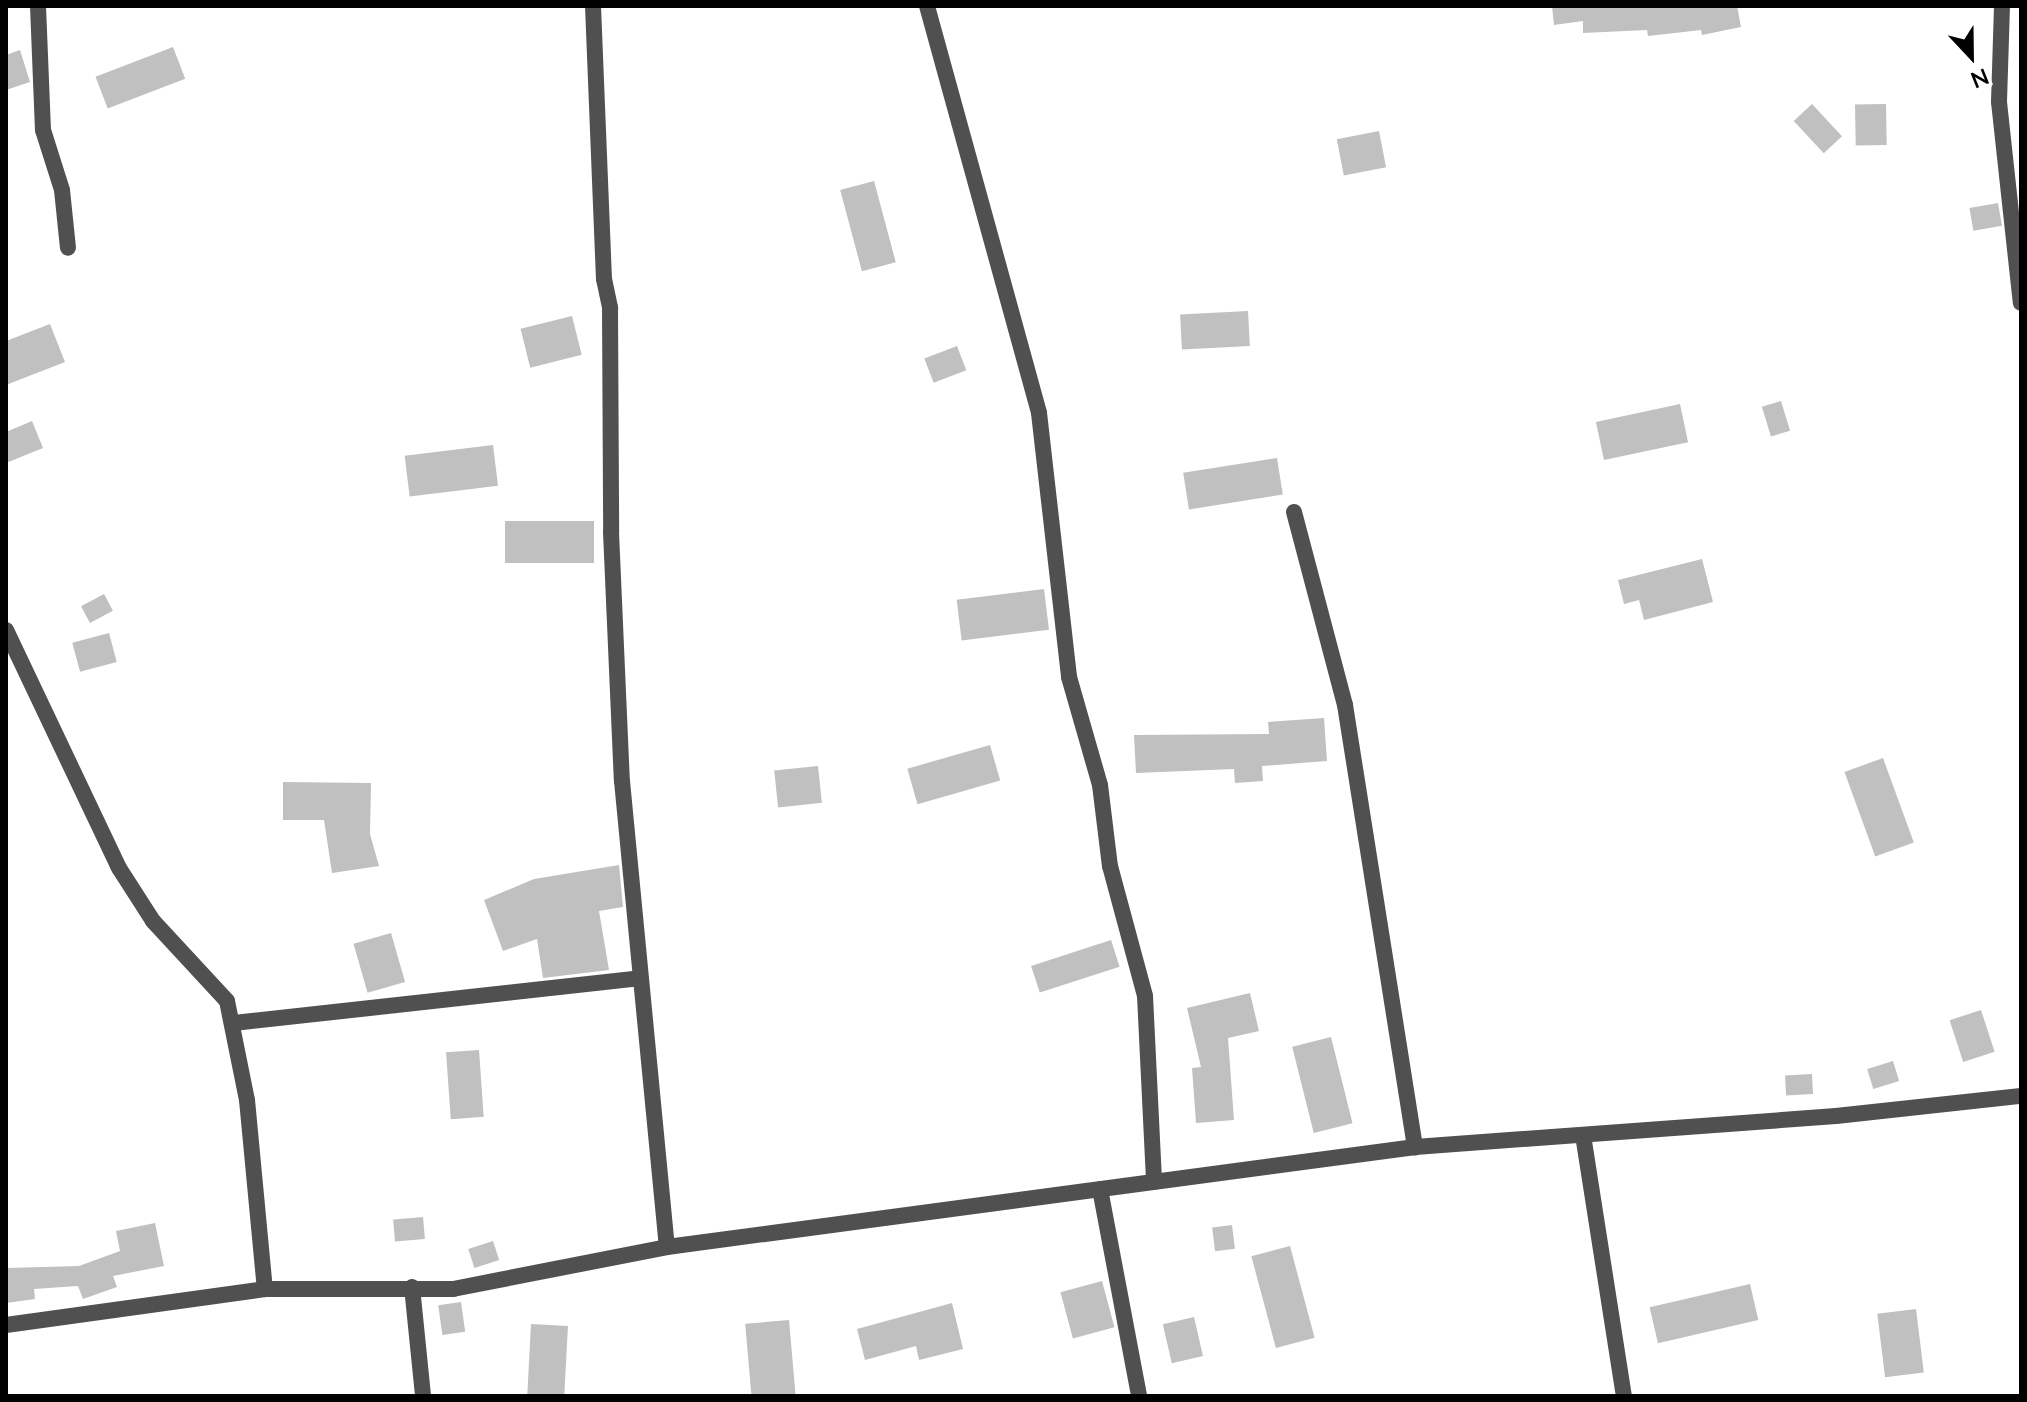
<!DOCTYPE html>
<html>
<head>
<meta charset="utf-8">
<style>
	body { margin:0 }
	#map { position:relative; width:2027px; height:1402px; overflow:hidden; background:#fff; font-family:Lato,sans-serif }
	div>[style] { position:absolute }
	.building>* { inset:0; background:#c0c0c0; transform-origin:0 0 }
	.minor>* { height:16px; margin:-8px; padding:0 8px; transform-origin:8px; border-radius:8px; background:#505050 }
	.tertiary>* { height:16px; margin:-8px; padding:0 8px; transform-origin:8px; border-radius:8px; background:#505050 }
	span { translate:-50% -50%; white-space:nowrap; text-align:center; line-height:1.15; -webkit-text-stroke:8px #fff; paint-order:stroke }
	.frame { position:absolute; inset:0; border:8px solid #000; pointer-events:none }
	.north { position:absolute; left:1931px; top:16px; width:80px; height:80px; -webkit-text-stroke:6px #fff; paint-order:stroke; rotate:158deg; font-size:22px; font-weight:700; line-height:32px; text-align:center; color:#000 }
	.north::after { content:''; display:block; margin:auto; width:28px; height:36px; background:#000; clip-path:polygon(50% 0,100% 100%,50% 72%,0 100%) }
</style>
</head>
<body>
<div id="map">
	<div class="building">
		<div style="clip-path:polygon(1552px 6px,1737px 6px,1741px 27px,1702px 35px,1701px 30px,1648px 36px,1647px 30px,1583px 33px,1583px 21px,1554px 25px)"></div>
		<div style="left:173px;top:47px;width:34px;height:83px;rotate:69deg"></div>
		<div style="clip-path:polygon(20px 50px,30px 82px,6px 90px,6px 55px)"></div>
		<div style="left:1812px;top:104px;width:44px;height:25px;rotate:47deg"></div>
		<div style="left:1886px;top:104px;width:41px;height:31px;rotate:89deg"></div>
		<div style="left:1379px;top:131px;width:37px;height:43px;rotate:79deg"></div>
		<div style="left:874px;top:181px;width:84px;height:35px;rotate:75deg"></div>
		<div style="left:1998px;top:203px;width:23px;height:29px;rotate:80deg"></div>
		<div style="left:1248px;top:311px;width:35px;height:68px;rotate:87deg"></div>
		<div style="left:572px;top:316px;width:40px;height:53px;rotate:76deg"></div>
		<div style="clip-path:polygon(50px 324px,65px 362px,6px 385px,6px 341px)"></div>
		<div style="left:957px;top:346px;width:26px;height:35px;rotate:69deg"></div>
		<div style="left:1781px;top:401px;width:31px;height:20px;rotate:73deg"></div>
		<div style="left:1680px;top:404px;width:39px;height:86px;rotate:78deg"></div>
		<div style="clip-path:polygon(32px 421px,43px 448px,6px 463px,6px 432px)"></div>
		<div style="left:493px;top:445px;width:41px;height:89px;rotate:83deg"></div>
		<div style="left:1277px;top:458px;width:37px;height:95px;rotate:81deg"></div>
		<div style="left:594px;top:521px;width:42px;height:89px;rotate:90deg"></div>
		<div style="clip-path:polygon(1702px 559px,1713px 602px,1644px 620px,1639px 600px,1624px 604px,1618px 580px)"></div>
		<div style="left:1044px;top:589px;width:41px;height:88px;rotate:83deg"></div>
		<div style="left:104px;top:594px;width:19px;height:26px;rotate:62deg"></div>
		<div style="left:109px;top:633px;width:30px;height:38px;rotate:75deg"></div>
		<div style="clip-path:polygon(1324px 718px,1327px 761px,1262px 766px,1263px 781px,1235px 783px,1234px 769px,1136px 773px,1134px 735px,1269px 734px,1268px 722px)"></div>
		<div style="left:990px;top:745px;width:37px;height:86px;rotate:74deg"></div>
		<div style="left:1883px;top:758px;width:90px;height:41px;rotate:70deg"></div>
		<div style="left:818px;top:766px;width:37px;height:44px;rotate:84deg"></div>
		<div style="clip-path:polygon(283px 782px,371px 783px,370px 834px,379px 866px,332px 873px,324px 820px,283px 820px)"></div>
		<div style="clip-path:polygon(619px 865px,623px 907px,599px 911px,609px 970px,543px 978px,537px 939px,503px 951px,484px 900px,534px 879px)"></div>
		<div style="left:391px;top:933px;width:51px;height:39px;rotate:74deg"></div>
		<div style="left:1111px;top:940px;width:28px;height:84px;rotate:72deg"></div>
		<div style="clip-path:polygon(1250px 993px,1259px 1031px,1228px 1038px,1234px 1120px,1196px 1123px,1192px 1068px,1201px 1067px,1187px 1008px)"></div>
		<div style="left:1981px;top:1010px;width:44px;height:33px;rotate:72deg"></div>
		<div style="left:1331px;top:1037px;width:89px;height:40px;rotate:76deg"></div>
		<div style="left:479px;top:1050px;width:67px;height:33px;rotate:86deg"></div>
		<div style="left:1893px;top:1061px;width:21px;height:27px;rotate:73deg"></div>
		<div style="left:1812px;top:1074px;width:20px;height:27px;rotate:87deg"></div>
		<div style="left:423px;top:1217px;width:22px;height:30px;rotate:85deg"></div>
		<div style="clip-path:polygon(155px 1223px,164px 1266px,113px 1276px,117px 1287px,83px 1299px,78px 1286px,34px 1289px,35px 1299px,6px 1303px,6px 1268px,79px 1266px,120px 1251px,116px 1231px)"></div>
		<div style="left:1232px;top:1225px;width:24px;height:20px;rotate:83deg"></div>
		<div style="left:493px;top:1241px;width:20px;height:26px;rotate:72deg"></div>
		<div style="left:1290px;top:1246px;width:95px;height:40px;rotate:75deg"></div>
		<div style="left:1102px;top:1281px;width:48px;height:43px;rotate:75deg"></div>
		<div style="left:1750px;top:1284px;width:37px;height:103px;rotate:77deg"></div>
		<div style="left:461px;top:1302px;width:30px;height:23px;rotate:82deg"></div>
		<div style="clip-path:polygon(952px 1303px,963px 1349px,919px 1360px,916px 1346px,865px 1360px,857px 1329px)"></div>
		<div style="left:1916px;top:1309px;width:64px;height:39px;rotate:83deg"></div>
		<div style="left:1194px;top:1317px;width:40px;height:32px;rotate:77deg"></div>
		<div style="left:789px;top:1320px;width:76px;height:44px;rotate:85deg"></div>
		<div style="left:531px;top:1324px;width:37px;height:72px;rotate:3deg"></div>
	</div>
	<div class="minor">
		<div style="left:38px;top:6px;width:124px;rotate:87.7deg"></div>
		<div style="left:43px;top:130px;width:63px;rotate:72.4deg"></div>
		<div style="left:62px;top:190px;width:58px;rotate:84.1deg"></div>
		<div style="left:593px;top:6px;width:273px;rotate:87.7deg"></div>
		<div style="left:604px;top:279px;width:30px;rotate:78deg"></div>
		<div style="left:610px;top:308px;width:224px;rotate:89.7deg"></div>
		<div style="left:611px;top:532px;width:249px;rotate:87.5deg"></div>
		<div style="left:622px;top:781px;width:468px;rotate:84.5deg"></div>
		<div style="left:927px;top:6px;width:422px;rotate:74.6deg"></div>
		<div style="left:1039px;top:413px;width:266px;rotate:83.5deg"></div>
		<div style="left:1069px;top:677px;width:112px;rotate:74deg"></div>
		<div style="left:1100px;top:785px;width:82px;rotate:83deg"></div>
		<div style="left:1110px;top:866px;width:135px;rotate:74.9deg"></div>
		<div style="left:1145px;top:996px;width:186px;rotate:87.2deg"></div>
		<div style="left:2002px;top:6px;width:96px;rotate:91.8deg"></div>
		<div style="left:1999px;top:102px;width:202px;rotate:83.8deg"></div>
		<div style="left:1294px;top:512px;width:200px;rotate:75.2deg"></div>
		<div style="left:1345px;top:705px;width:448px;rotate:81deg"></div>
		<div style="left:6px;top:630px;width:263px;rotate:64.6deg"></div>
		<div style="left:119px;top:868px;width:63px;rotate:57.3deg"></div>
		<div style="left:153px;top:921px;width:109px;rotate:47.2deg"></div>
		<div style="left:227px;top:1001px;width:101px;rotate:78.6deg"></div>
		<div style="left:247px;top:1100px;width:190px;rotate:84.6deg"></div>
		<div style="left:234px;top:1023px;width:409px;rotate:-6.3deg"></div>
		<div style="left:1583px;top:1135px;width:264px;rotate:81.1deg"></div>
		<div style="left:1100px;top:1189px;width:211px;rotate:79.3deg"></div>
		<div style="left:412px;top:1287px;width:110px;rotate:84.2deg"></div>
	</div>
	<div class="tertiary">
		<div style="left:6px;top:1325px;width:261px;rotate:-7.9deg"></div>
		<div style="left:265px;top:1289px;width:188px"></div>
		<div style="left:453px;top:1289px;width:218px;rotate:-11.1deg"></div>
		<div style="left:667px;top:1247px;width:755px;rotate:-7.61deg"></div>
		<div style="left:1415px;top:1147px;width:422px;rotate:-4.2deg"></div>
		<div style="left:1836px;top:1116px;width:186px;rotate:-6.2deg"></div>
	</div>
	<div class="frame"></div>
	<div class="north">N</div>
</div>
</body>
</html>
